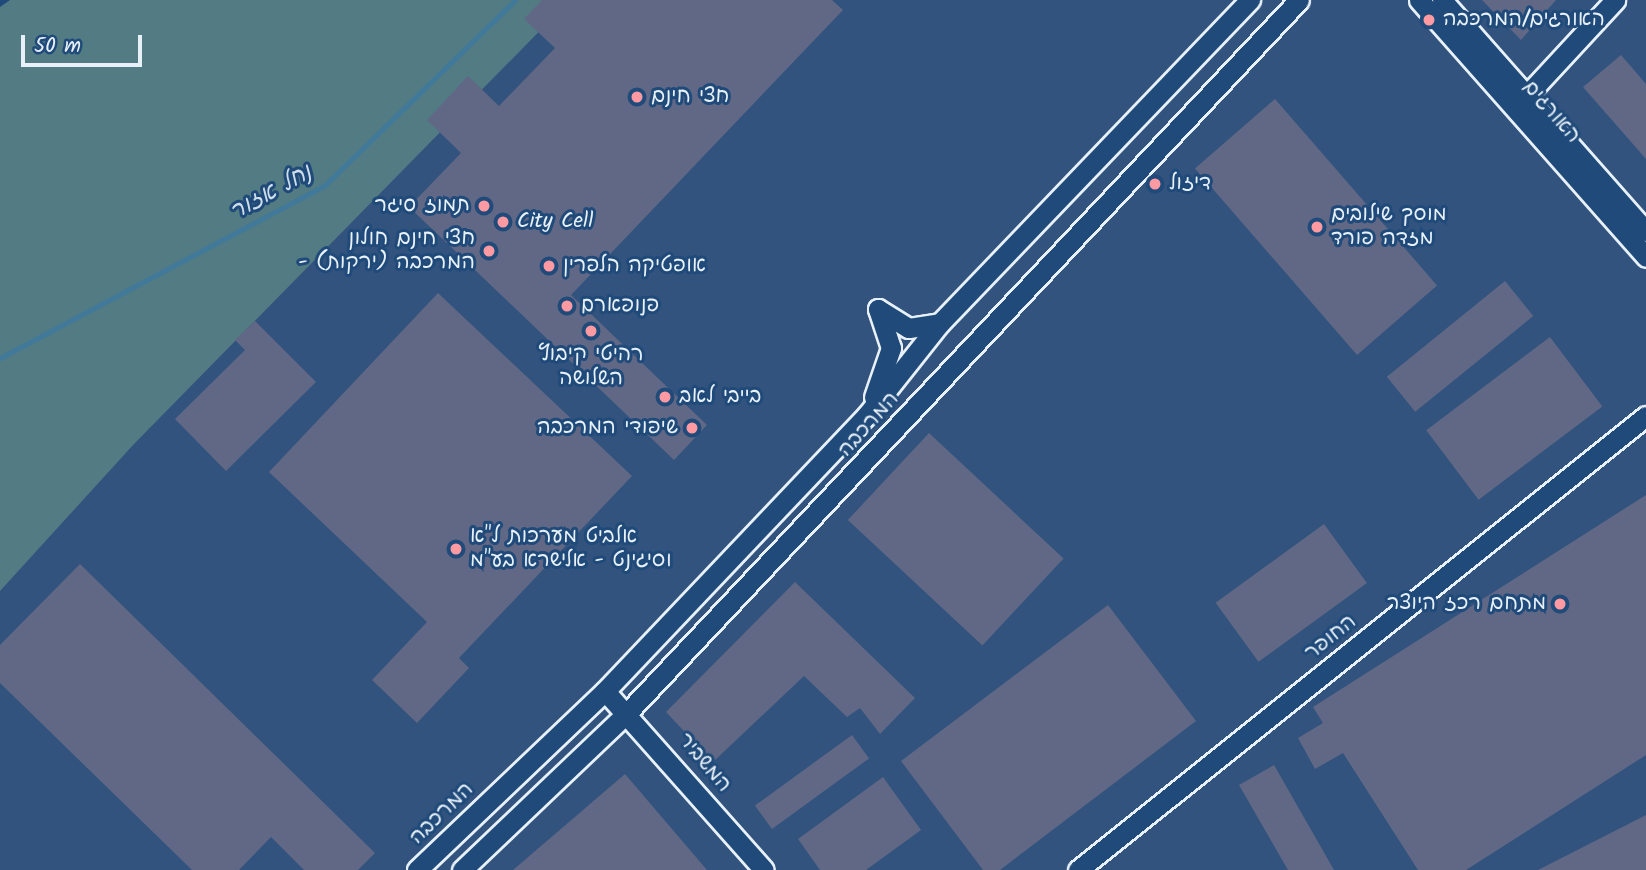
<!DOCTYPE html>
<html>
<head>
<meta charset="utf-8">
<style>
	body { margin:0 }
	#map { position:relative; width:1646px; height:870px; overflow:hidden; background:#1f4a7a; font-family:Kalam,"Playpen Sans Hebrew",sans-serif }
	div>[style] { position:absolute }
	.built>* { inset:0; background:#32537e }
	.green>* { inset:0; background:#527b83 }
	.stream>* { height:5px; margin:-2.5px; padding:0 2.5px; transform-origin:2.5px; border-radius:2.5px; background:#41799a }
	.building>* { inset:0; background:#606886; transform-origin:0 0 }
	.roads { filter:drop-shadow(2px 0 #e8f1f8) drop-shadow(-2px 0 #e8f1f8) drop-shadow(0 2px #e8f1f8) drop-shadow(0 -2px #e8f1f8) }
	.minor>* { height:19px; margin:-9.5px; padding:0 9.5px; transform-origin:9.5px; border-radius:9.5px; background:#1f4a7a }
	.dots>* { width:19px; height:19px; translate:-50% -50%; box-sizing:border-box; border:4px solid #1f4a7a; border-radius:50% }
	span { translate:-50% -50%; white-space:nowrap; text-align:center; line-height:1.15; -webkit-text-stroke:6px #1f4a7a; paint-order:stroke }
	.poi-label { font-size:21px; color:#e8f1f8 }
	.left { translate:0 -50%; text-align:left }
	.right { translate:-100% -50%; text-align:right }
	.street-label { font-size:21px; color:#e8f1f8 }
	.water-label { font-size:23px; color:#cfdfea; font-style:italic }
	.scale { position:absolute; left:21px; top:35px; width:121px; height:32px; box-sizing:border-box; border:4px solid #e8f1f8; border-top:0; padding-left:9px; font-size:21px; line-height:24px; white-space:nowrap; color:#e8f1f8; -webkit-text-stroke:5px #1f4a7a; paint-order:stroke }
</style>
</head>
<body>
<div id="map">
	<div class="built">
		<div style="clip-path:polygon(553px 0,1646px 0,1646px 870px,0 870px,0 572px)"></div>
	</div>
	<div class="green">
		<div style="clip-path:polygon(10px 0,570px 0,134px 444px,0 591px,0 7px)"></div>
	</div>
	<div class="stream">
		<div style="left:0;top:358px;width:368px;rotate:-28deg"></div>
		<div style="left:325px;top:185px;width:265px;rotate:-44.2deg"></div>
	</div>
	<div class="building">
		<div style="clip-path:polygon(542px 0,832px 0,843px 10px,571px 295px,707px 425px,674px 460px,409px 207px,461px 153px,427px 120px,468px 76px,499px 106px,555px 48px,524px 19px)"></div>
		<div style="clip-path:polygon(1482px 0,1556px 0,1521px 40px)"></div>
		<div style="clip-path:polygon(1621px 55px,1646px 84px,1646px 159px,1583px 87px)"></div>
		<div style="left:1275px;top:99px;width:247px;height:106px;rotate:49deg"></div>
		<div style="left:1505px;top:281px;width:45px;height:152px;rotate:51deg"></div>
		<div style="clip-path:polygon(438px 293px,632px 476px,459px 658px,469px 668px,417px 723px,372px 680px,427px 622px,269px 472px)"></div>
		<div style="clip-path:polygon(255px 321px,316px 382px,226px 471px,175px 419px,245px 350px,235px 340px)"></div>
		<div style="left:1550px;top:337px;width:87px;height:155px;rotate:53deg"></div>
		<div style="left:929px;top:433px;width:184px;height:119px;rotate:43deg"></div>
		<div style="clip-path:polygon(1646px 495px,1646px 755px,1466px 870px,1418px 870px,1343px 753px,1315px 769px,1298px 738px,1323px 723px,1313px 707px)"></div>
		<div style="left:1324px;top:524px;width:73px;height:134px;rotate:54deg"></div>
		<div style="clip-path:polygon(80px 564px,375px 853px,358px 870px,304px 870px,271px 837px,239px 870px,192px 870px,0 683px,0 645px)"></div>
		<div style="clip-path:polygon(795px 582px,915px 698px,880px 734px,860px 708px,847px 717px,804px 676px,713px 762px,666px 712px)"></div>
		<div style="clip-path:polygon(1108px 605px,1196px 721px,1000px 870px,983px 870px,901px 761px)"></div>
		<div style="left:852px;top:735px;width:29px;height:120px;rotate:54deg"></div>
		<div style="clip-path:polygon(1274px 765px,1334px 870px,1288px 870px,1239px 785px)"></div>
		<div style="clip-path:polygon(625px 774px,707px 870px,513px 870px)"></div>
		<div style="clip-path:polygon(883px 777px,921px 830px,866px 870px,820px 870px,798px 839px)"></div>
		<div style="clip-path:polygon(1646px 815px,1646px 870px,1538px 870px)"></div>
	</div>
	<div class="roads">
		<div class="minor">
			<div style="left:1419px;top:0;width:343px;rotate:48.5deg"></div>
			<div style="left:1442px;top:0;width:308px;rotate:48.6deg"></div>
			<div style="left:1529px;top:93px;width:127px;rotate:-47.2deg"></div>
			<div style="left:878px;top:309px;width:36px;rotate:32deg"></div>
			<div style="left:909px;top:328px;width:31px;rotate:-9deg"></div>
			<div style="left:874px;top:397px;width:52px;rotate:-70.9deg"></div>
			<div style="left:891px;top:348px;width:41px;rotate:-108.4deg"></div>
			<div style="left:605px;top:691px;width:239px;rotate:48.4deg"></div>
			<div style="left:417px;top:870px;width:260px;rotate:-43.6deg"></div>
			<div style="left:605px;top:691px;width:381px;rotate:-46.5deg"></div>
			<div style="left:867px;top:415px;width:117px;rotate:-51.6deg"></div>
			<div style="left:940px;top:323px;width:448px;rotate:-46.2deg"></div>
			<div style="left:462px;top:870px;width:229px;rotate:-43.6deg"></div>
			<div style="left:628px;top:712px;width:978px;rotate:-46.7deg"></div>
			<div style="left:1078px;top:870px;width:727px;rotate:-38.64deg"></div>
		</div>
	</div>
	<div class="dots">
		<div style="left:1429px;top:20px;background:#ff9aa2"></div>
		<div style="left:637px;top:97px;background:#ff9aa2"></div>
		<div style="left:1155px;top:184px;background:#ff9aa2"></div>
		<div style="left:484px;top:206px;background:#ff9aa2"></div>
		<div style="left:503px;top:222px;background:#ff9aa2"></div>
		<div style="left:1317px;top:227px;background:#ff9aa2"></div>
		<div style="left:489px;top:251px;background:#ff9aa2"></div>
		<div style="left:549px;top:266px;background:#ff9aa2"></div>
		<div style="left:567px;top:306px;background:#ff9aa2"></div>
		<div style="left:591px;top:331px;background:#ff9aa2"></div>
		<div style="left:665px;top:397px;background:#ff9aa2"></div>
		<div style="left:692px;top:428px;background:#ff9aa2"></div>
		<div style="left:456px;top:549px;background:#ff9aa2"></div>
		<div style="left:1560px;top:604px;background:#ff9aa2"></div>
	</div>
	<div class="poi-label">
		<span class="left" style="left:1443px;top:20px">האורגים/המרכבה</span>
		<span class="left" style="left:651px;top:97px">חצי חינם</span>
		<span class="left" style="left:1169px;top:184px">דיזול</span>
		<span class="right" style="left:470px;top:206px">תמוז סיגר</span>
		<span class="left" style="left:1331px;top:227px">מוסך שילובים<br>מזדה פורד</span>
		<span class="left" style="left:517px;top:222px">City Cell</span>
		<span class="right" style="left:475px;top:251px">חצי חינם חולון<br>- המרכבה (ירקות)</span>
		<span class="left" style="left:563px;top:266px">אופטיקה הלפרין</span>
		<span class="left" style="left:581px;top:306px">פנופארם</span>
		<span style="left:591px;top:367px">רהיטי קיבוץ<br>השלושה</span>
		<span class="left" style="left:679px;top:397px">בייבי לאב</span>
		<span class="right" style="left:678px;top:428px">שיפודי המרכבה</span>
		<span class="left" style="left:470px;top:549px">אלביט מערכות ל"א<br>וסיגינט - אלישרא בע"מ</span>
		<span class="right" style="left:1546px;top:604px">מתחם רכז היוצר</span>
	</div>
	<div class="street-label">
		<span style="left:1551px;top:112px;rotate:49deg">האורגים</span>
		<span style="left:869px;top:425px;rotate:-48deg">המרכבה</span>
		<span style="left:1331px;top:638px;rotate:-39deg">החופר</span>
		<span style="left:704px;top:763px;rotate:50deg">המשביר</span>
		<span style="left:442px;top:814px;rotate:-44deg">המרכבה</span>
	</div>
	<div class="water-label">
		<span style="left:271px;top:193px;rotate:-29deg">נחל אזור</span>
	</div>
	<div class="scale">50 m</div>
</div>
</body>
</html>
